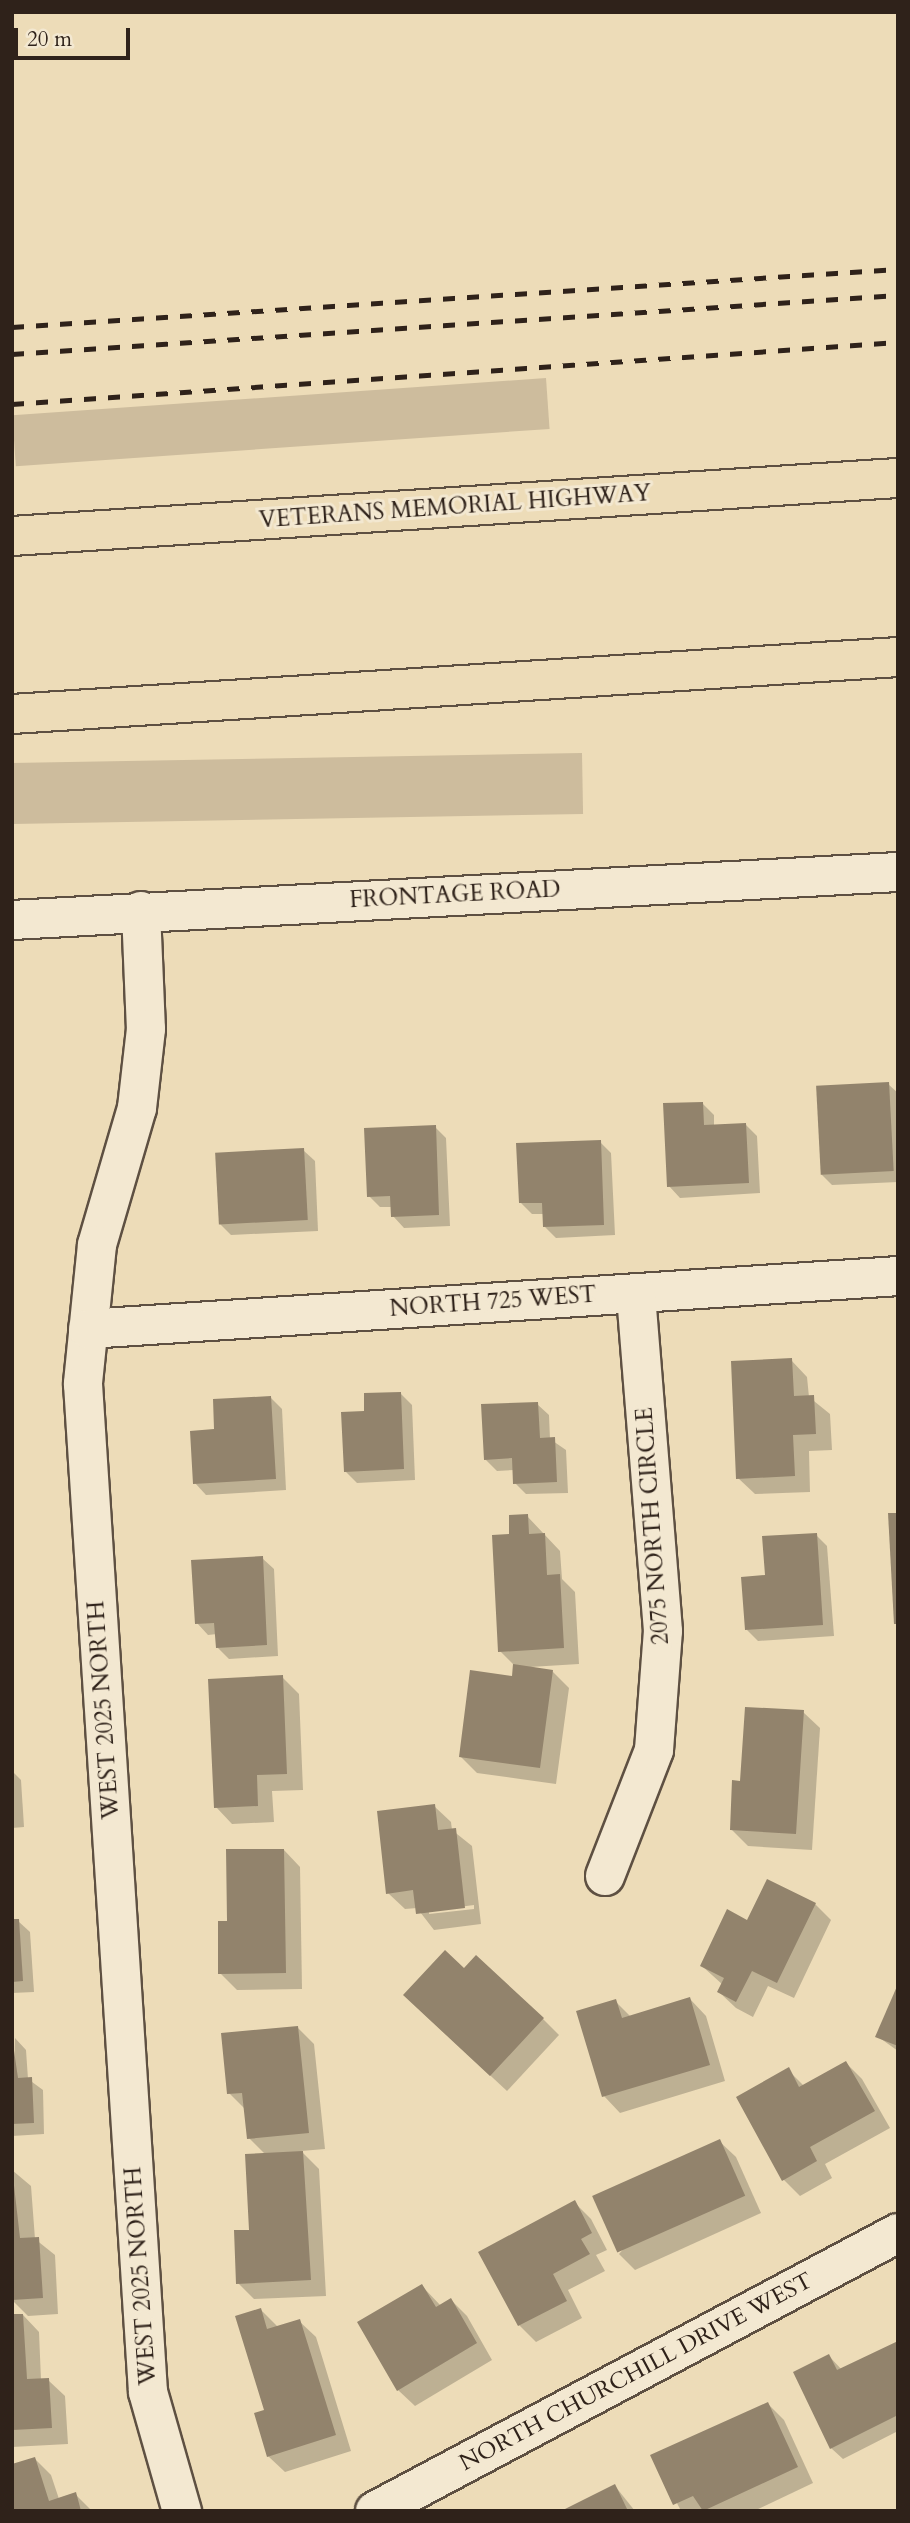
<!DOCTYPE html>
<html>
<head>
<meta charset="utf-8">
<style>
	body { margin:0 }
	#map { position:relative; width:910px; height:2523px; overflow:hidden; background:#eddcb8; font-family:Cardo,serif }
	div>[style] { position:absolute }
	.green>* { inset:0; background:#cdbc9d; transform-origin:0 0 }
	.shadow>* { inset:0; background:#0003 }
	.building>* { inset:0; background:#92836c; transform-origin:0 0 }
	.roads { filter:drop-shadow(2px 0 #5e5042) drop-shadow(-2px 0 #5e5042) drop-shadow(0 2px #5e5042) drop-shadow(0 -2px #5e5042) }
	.minor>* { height:38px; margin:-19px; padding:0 19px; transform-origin:19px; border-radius:19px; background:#f3e8d1 }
	.highway>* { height:38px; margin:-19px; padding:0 19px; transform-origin:19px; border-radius:19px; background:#eddcb8 }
	.rail>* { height:5px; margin-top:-2.5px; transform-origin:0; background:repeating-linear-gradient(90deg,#2f221a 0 12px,transparent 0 24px) }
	span { translate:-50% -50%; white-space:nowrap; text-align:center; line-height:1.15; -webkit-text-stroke:6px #f3e8d1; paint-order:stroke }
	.street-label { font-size:23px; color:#2f221a }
	.frame { position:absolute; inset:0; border:14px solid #2f221a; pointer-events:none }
	.scale { position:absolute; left:14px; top:28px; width:116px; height:32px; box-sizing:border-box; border:4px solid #2f221a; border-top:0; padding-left:9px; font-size:21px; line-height:24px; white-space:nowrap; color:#2f221a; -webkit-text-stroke:5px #f3e8d1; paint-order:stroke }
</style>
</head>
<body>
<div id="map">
	<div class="green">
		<div style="left:546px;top:378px;width:51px;height:535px;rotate:86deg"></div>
		<div style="left:582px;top:753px;width:61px;height:571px;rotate:89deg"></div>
	</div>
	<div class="shadow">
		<div style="clip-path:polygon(888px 1084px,898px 1093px,898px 1182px,832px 1185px,821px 1174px)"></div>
		<div style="clip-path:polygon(702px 1103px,714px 1115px,714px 1126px,746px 1125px,757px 1136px,760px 1193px,680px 1198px,669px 1186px)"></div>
		<div style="clip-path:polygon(435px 1127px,446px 1138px,450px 1226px,404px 1228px,393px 1216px,393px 1207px,380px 1207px,369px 1196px)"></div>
		<div style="clip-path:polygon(600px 1142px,611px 1153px,615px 1235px,556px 1238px,545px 1227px,544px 1214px,532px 1214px,521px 1203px)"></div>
		<div style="clip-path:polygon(303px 1150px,315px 1161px,318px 1231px,231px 1235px,220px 1224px)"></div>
		<div style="clip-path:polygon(791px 1360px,807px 1377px,809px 1397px,830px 1414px,832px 1450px,809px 1451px,810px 1492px,755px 1494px,738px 1478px)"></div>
		<div style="clip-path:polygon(400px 1393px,412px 1405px,415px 1480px,357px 1483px,345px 1471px)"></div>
		<div style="clip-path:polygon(271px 1398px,282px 1409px,286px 1490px,206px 1495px,195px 1483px)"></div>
		<div style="clip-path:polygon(537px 1404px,549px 1415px,550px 1439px,566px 1450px,568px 1493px,526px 1494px,515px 1483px,514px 1470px,497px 1471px,485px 1459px)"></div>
		<div style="clip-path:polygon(527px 1516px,560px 1551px,562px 1579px,575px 1592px,579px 1664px,530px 1667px,552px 1671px,569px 1688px,556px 1784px,477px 1773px,461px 1757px,513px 1678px,514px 1665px,500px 1651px,511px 1535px)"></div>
		<div style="clip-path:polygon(816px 1535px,827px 1546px,834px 1636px,758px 1641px,747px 1630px,767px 1577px)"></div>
		<div style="clip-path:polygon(262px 1558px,274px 1569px,278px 1656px,229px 1659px,217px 1647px,217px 1634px,208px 1635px,197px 1623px)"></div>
		<div style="clip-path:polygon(12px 1650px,14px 1693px,12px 1693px)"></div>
		<div style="clip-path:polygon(282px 1677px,299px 1694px,303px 1790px,272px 1791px,274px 1822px,232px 1824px,216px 1807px)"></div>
		<div style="clip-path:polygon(803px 1712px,820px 1728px,812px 1850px,748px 1846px,731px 1829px,742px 1782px)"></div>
		<div style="clip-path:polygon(12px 1771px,21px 1780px,24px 1827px,12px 1828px)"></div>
		<div style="clip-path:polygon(evenodd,434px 1806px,451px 1822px,452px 1830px,472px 1846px,481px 1924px,434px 1930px,417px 1908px,405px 1909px,388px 1893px,434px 1806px,474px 1905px,474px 1909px,429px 1914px,429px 1911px,474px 1905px)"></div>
		<div style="clip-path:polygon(284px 1850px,300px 1867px,302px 1989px,237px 1990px,220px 1973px,229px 1923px)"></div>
		<div style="clip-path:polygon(815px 1904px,831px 1920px,794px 1998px,768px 1986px,753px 2017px,736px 2008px,719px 1992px,723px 1985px,702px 1966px)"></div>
		<div style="clip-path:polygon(12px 1921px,18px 1921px,30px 1932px,34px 1992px,12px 1993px)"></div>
		<div style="clip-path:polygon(465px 1971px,543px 2019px,559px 2035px,507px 2091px,422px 2012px)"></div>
		<div style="clip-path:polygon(898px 1988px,898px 2051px,877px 2036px)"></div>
		<div style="clip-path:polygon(690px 1999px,706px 2016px,725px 2081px,620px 2113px,604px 2096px,615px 2001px,631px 2017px)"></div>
		<div style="clip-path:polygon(297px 2027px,314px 2044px,325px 2149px,301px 2151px,319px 2169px,326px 2296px,254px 2299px,238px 2283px,265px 2154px,249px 2138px,246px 2110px,229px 2093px)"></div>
		<div style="clip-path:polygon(15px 2038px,26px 2050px,28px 2079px,43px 2090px,44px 2134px,12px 2136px)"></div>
		<div style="clip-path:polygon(846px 2063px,862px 2079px,890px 2128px,825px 2164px,832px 2178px,800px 2196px,784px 2180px,788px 2070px,804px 2086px)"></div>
		<div style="clip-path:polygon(719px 2141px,736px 2157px,761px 2213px,635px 2270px,619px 2254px)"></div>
		<div style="clip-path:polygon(12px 2170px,31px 2186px,35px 2239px,55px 2255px,58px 2314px,28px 2316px,12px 2300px)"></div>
		<div style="clip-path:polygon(575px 2203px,591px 2219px,607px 2250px,596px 2255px,605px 2271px,568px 2290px,582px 2318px,536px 2342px,519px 2325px,481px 2252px)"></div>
		<div style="clip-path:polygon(422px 2286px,441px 2306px,451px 2300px,467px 2316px,492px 2360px,415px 2406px,398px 2390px)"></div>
		<div style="clip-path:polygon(261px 2310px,278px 2327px,299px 2321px,316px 2337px,351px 2451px,285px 2472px,268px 2456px)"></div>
		<div style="clip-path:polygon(23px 2315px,39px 2332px,41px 2380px,48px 2380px,65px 2396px,68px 2444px,12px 2447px,12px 2316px)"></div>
		<div style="clip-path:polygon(898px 2343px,898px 2431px,843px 2459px,831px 2448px,829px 2356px,842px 2370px)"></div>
		<div style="clip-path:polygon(768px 2404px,784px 2420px,813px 2483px,754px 2511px,681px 2511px,653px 2456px)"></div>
		<div style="clip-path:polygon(35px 2459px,51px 2475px,59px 2499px,75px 2494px,92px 2511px,12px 2511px)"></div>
		<div style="clip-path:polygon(615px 2486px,635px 2511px,565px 2511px)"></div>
	</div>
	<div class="building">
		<div style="left:889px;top:1082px;width:89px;height:73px;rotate:87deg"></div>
		<div style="clip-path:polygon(703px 1102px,704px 1125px,746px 1123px,749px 1183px,667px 1187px,663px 1103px)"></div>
		<div style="clip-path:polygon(436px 1125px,439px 1215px,391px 1217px,390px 1196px,367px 1197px,364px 1128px)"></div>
		<div style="clip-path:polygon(601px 1140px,604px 1225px,543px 1227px,542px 1203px,519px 1203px,516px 1143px)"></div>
		<div style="left:304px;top:1148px;width:72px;height:89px;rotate:87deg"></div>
		<div style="clip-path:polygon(792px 1358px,794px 1396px,814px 1395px,816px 1434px,793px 1435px,795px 1476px,736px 1479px,731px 1361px)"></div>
		<div style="clip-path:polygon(401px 1392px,404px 1469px,344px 1472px,341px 1412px,364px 1411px,364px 1393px)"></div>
		<div style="clip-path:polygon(271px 1396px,276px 1479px,193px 1484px,190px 1431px,214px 1429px,213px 1399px)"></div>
		<div style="clip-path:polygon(538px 1402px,540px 1438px,555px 1437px,557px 1482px,513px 1484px,512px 1458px,484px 1460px,481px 1404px)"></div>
		<div style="clip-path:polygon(888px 1513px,898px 1513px,898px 1624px,894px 1624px)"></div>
		<div style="clip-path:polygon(528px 1514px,529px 1534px,545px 1533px,547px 1575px,560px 1574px,564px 1648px,498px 1652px,492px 1535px,509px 1534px,509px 1515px)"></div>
		<div style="clip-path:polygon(817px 1533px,823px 1625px,745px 1630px,741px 1577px,765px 1575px,762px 1536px)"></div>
		<div style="clip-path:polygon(263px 1556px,267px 1645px,216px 1648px,214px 1623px,195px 1624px,191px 1560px)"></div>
		<div style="clip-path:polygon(513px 1664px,553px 1670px,540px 1768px,459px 1757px,470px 1670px,512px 1676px)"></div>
		<div style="clip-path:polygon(283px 1675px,287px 1774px,257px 1775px,258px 1806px,214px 1808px,208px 1679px)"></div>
		<div style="clip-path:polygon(745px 1707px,804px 1710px,796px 1834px,730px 1830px,732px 1780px,740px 1781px)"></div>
		<div style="clip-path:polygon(435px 1804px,438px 1830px,456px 1828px,465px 1908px,416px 1914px,413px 1890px,386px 1894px,377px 1811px)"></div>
		<div style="clip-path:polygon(226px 1849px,284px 1849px,286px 1973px,218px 1974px,218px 1921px,227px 1921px)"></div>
		<div style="clip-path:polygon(767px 1879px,816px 1903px,777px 1983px,752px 1971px,736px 2002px,717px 1992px,724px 1978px,700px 1966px,727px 1909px,747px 1920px)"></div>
		<div style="clip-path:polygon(12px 1919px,19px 1919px,23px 1981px,12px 1982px)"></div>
		<div style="clip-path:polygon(445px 1950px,464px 1968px,476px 1955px,544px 2018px,490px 2076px,403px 1995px)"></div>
		<div style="clip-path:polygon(898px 1984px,898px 2046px,875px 2037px)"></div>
		<div style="clip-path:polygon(690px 1997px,710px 2065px,602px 2097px,576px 2011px,616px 1999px,622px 2018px)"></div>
		<div style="clip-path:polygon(298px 2026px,309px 2133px,247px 2139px,242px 2093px,227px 2094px,221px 2033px)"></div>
		<div style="clip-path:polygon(12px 2037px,18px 2078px,32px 2077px,34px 2123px,12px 2124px)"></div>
		<div style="clip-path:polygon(846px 2061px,875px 2111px,810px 2147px,817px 2161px,782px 2181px,736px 2097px,789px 2067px,799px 2087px)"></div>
		<div style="left:720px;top:2139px;width:62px;height:140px;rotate:66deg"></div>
		<div style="clip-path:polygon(303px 2151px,311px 2280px,236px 2284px,234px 2230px,249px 2230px,245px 2154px)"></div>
		<div style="clip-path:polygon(12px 2168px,20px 2238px,39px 2237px,43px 2298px,12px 2300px)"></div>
		<div style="clip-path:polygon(575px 2200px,592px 2233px,581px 2239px,590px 2254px,553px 2274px,567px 2301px,518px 2326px,478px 2252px)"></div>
		<div style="clip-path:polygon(422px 2284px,436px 2307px,451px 2298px,477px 2343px,397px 2391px,357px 2322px)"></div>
		<div style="clip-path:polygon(261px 2308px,267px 2329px,300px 2319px,336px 2435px,267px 2457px,254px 2413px,264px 2410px,235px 2316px)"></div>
		<div style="clip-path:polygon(12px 2314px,23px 2314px,27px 2379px,49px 2378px,52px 2428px,12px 2430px)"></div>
		<div style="clip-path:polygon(898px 2341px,898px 2415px,830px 2449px,793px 2372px,829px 2354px,837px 2370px)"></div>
		<div style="clip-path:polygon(768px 2402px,798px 2467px,703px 2511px,693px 2496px,673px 2505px,650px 2455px)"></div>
		<div style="clip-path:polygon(35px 2457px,49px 2501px,76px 2492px,81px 2511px,12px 2511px,12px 2464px)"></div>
		<div style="clip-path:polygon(615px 2484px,628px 2511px,561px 2511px)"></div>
	</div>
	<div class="roads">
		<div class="minor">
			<div style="left:141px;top:911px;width:118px;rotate:87.6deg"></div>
			<div style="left:146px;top:1029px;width:80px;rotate:96.5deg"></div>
			<div style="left:137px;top:1108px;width:143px;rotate:106.3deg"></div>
			<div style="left:97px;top:1245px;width:140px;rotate:95.8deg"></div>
			<div style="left:83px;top:1384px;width:1010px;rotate:86.31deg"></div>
			<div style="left:148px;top:2392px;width:124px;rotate:74.1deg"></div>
			<div style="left:12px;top:920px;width:887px;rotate:-3.1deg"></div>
			<div style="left:88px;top:1329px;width:812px;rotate:-3.74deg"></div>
			<div style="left:605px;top:1876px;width:135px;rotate:-68.7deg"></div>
			<div style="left:654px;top:1750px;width:119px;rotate:-85.7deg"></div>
			<div style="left:663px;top:1631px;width:339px;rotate:-94.6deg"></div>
			<div style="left:375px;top:2511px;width:592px;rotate:-27.99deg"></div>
		</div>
		<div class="highway">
			<div style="left:12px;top:536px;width:888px;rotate:-3.75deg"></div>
			<div style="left:12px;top:714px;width:888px;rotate:-3.68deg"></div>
		</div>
	</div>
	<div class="rail">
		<div style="left:12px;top:327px;width:888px;rotate:-3.75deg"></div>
		<div style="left:12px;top:354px;width:888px;rotate:-3.81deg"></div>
		<div style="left:12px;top:404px;width:888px;rotate:-4deg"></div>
	</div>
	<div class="street-label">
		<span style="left:455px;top:507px;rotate:-4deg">VETERANS MEMORIAL HIGHWAY</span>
		<span style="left:455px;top:895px;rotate:-3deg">FRONTAGE ROAD</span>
		<span style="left:493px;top:1302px;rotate:-4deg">NORTH 725 WEST</span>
		<span style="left:653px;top:1526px;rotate:-94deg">2075 NORTH CIRCLE</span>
		<span style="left:104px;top:1710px;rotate:-94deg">WEST 2025 NORTH</span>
		<span style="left:141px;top:2276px;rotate:-94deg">WEST 2025 NORTH</span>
		<span style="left:636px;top:2372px;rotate:-28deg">NORTH CHURCHILL DRIVE WEST</span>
	</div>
	<div class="frame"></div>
	<div class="scale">20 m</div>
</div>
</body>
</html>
